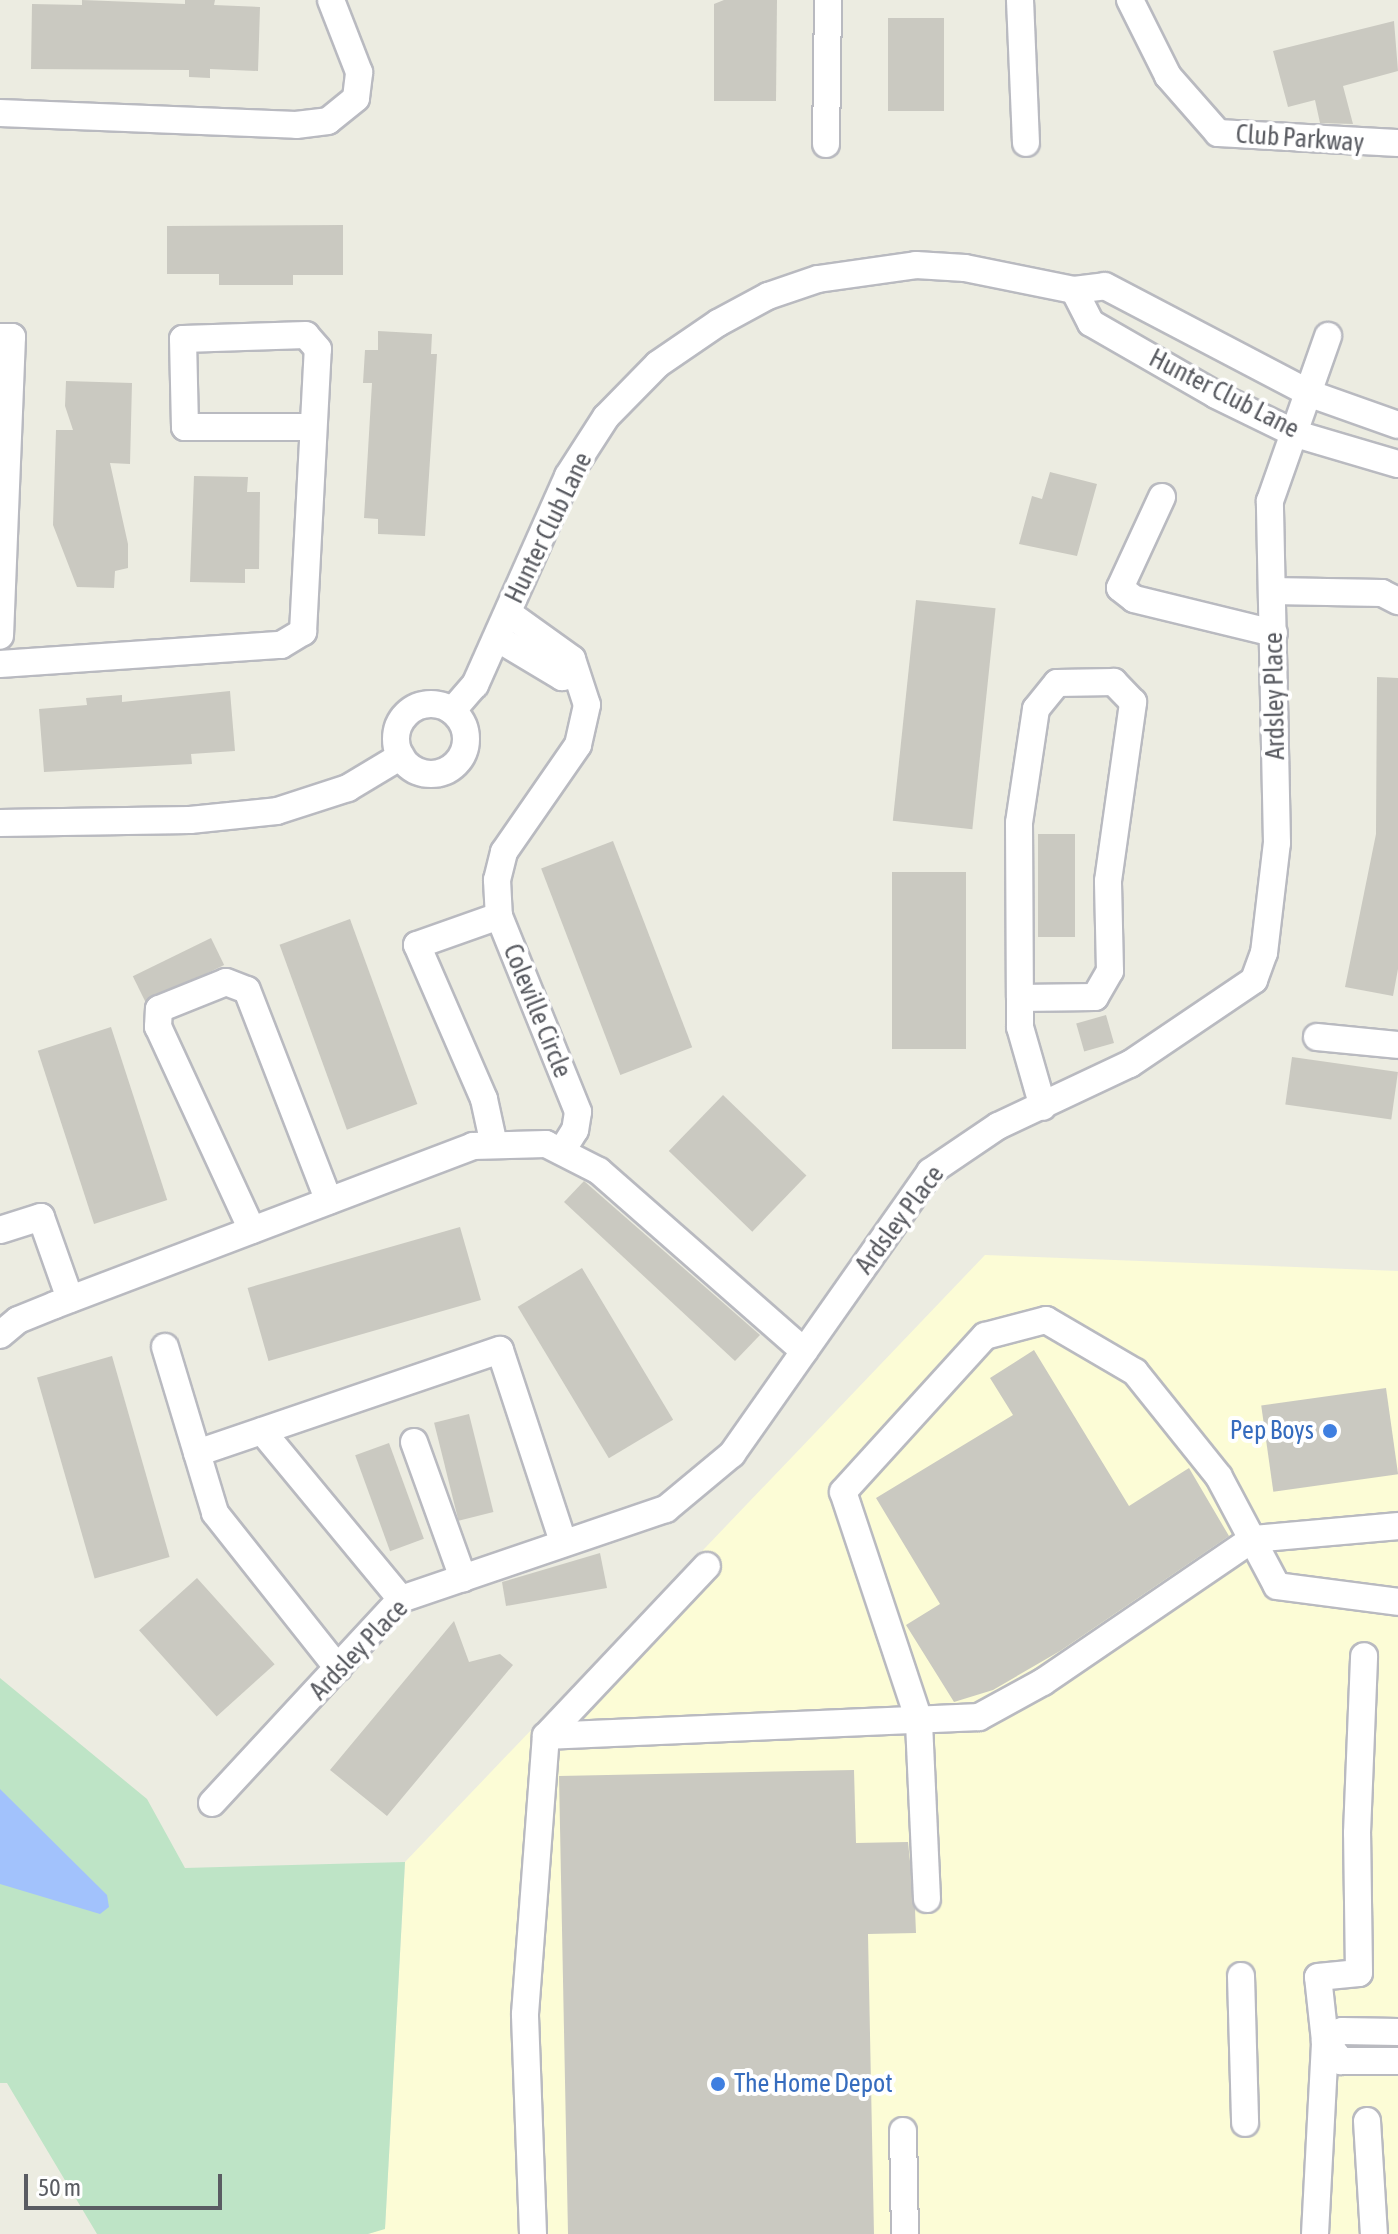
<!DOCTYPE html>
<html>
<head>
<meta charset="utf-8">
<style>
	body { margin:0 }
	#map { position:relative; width:1398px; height:2234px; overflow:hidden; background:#ecece1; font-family:"Asap Condensed",sans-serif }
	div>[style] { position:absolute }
	.commercial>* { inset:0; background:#fcfcd6 }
	.green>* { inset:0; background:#bee4c6 }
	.water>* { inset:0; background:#a2c2fc }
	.building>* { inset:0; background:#cac9c1; transform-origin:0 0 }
	.roads { filter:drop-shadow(2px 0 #b9bac0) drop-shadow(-2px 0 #b9bac0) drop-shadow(0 2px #b9bac0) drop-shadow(0 -2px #b9bac0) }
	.minor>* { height:26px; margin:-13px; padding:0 13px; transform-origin:13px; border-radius:13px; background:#fff }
	.minor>.ring { margin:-13px; padding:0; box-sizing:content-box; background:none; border:26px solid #fff; border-radius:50% }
	.dots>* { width:22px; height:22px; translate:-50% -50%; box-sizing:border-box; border:4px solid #fff; border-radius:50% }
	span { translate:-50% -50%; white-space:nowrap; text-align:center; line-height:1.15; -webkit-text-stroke:8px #fff; paint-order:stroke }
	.street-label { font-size:26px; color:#5a5c62 }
	.shop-label { font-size:26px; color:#366cbe }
	.right { translate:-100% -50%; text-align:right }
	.left { translate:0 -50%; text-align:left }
	.scale { position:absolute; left:24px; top:2174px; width:198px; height:36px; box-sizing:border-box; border:4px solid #5a5c62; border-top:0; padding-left:10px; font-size:24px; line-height:28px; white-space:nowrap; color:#5a5c62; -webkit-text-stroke:6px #fff; paint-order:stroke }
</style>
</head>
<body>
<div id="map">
	<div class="commercial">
		<div style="clip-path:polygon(985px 1255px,1398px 1271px,1398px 2234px,368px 2234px,385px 2228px,405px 1862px)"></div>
	</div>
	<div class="green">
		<div style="clip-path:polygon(0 1678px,147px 1799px,185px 1868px,405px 1862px,385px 2229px,368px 2234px,97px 2234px,7px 2083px,0 2083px)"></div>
	</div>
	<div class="water">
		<div style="clip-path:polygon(0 1789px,107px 1895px,109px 1907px,100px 1914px,0 1884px)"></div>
	</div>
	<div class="building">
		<div style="clip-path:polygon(82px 0,185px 4px,185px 0,215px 0,214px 5px,260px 7px,258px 71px,210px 69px,210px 78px,189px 77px,189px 70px,31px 69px,32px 4px,82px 5px)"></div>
		<div style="clip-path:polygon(724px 0,777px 0,776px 101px,714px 101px,714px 4px)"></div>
		<div style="left:888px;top:18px;width:56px;height:93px"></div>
		<div style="clip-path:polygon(1394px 21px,1398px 71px,1343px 86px,1353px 124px,1320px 123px,1315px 100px,1288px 107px,1273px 51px)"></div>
		<div style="clip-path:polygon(343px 225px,343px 275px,293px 275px,293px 285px,219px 285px,219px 274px,167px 274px,167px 226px)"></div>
		<div style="clip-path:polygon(378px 331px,432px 334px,431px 354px,437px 354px,425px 536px,378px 534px,378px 519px,364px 518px,372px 383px,363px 383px,365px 350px,378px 350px)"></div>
		<div style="clip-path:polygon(66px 381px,132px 383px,130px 464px,110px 463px,128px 544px,128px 568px,115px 571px,114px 588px,77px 587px,53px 525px,56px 430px,73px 430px,65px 406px)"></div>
		<div style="clip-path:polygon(1050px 472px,1097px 484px,1077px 556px,1019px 544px,1032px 496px,1042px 499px)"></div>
		<div style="clip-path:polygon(194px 476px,248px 477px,247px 492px,260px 492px,259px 569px,245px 569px,245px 583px,190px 582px)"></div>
		<div style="left:916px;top:600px;width:80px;height:222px;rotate:6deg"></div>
		<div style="clip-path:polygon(1377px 677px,1398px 678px,1398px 969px,1393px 996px,1345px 987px,1376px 834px)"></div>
		<div style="clip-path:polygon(230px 691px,235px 751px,191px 754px,192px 764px,44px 772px,39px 709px,87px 705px,86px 698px,122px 695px,122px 702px)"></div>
		<div style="left:1038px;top:834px;width:37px;height:103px"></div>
		<div style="left:613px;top:841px;width:221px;height:77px;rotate:69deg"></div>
		<div style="left:892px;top:872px;width:74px;height:177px"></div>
		<div style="left:350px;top:919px;width:197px;height:75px;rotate:70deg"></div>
		<div style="left:211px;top:938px;width:30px;height:87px;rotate:64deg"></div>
		<div style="left:1106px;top:1015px;width:29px;height:31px;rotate:74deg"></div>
		<div style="left:111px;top:1027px;width:182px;height:77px;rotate:72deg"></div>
		<div style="left:1292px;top:1057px;width:107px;height:48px;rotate:8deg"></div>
		<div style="left:723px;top:1095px;width:116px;height:78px;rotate:44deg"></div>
		<div style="clip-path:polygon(584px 1181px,760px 1335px,735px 1361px,564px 1202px)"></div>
		<div style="left:460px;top:1227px;width:76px;height:221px;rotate:74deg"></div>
		<div style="left:582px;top:1268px;width:177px;height:75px;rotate:59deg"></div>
		<div style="clip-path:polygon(1034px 1350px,1129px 1506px,1189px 1468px,1229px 1536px,1060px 1651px,993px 1690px,954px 1702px,906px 1625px,940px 1604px,876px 1498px,1013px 1415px,990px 1378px)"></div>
		<div style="left:112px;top:1356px;width:209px;height:78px;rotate:74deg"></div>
		<div style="left:1386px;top:1388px;width:87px;height:126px;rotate:82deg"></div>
		<div style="left:469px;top:1414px;width:101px;height:36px;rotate:76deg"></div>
		<div style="left:389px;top:1443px;width:102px;height:36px;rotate:70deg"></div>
		<div style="clip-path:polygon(600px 1553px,607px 1588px,506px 1606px,502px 1582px)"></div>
		<div style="left:197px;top:1578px;width:116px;height:78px;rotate:48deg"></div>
		<div style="clip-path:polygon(454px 1621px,469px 1662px,500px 1654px,513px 1665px,387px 1816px,330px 1770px)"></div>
		<div style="clip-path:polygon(854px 1770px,856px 1843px,908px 1842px,915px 1909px,916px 1933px,868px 1934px,874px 2234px,568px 2234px,559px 1776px)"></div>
	</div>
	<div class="roads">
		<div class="minor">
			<div style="left:1020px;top:0;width:143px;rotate:87.6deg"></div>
			<div style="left:1130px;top:0;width:85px;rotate:63.4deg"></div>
			<div style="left:1168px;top:76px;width:76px;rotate:48.7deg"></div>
			<div style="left:1218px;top:133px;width:180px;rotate:3.2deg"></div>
			<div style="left:0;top:113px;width:296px;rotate:2.3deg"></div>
			<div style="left:296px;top:125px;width:32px;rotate:-7deg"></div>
			<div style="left:328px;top:121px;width:36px;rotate:-39deg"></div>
			<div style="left:356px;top:98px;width:26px;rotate:-83deg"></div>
			<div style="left:359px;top:72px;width:77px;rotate:-111.3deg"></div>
			<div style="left:826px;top:144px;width:144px;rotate:-89.2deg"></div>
			<div style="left:1074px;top:290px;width:37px;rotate:63deg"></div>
			<div style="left:1091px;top:323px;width:144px;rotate:29.9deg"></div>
			<div style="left:1216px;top:395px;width:89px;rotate:26deg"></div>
			<div style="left:1296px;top:434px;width:106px;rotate:16.4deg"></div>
			<div style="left:0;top:337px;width:12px"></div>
			<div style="left:12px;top:337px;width:299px;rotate:92.3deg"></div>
			<div style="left:1162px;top:497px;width:100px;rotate:114.8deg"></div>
			<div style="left:1120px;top:588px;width:18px;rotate:38deg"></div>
			<div style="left:1134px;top:599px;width:144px;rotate:13.7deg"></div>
			<div style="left:1272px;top:591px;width:110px;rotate:1deg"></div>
			<div style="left:1382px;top:593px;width:18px;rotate:27deg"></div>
			<div style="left:508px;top:613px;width:79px;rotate:35.7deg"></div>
			<div style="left:572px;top:659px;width:48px;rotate:71.9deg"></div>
			<div style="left:587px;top:705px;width:41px;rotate:102.7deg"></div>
			<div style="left:578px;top:745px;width:130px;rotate:124.7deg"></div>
			<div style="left:504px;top:852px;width:29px;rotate:104deg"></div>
			<div style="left:497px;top:880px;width:36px;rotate:87deg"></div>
			<div style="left:499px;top:916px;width:211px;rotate:68deg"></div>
			<div style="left:578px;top:1112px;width:18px;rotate:99deg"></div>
			<div style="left:575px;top:1130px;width:25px;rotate:122deg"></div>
			<div style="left:497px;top:638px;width:76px;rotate:31deg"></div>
			<div style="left:562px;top:677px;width:14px;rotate:-8deg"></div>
			<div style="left:0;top:664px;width:282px;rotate:-3.9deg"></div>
			<div style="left:281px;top:645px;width:26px;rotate:-31deg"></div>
			<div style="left:303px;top:632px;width:283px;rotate:-87deg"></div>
			<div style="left:318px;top:349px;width:18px;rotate:-131deg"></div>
			<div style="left:306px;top:335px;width:123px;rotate:178.1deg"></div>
			<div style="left:183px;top:339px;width:88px;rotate:88.7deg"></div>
			<div style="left:185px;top:427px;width:128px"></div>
			<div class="ring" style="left:396px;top:704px;width:44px;height:44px"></div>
			<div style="left:452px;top:711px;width:35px;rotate:-49deg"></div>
			<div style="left:475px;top:685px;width:229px;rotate:-66deg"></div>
			<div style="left:568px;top:476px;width:70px;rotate:-57.2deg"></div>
			<div style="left:606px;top:417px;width:74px;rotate:-45.5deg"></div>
			<div style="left:658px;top:364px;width:73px;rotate:-34.3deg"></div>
			<div style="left:718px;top:323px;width:57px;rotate:-28.4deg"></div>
			<div style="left:768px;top:296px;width:53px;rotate:-18.8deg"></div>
			<div style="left:818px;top:279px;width:99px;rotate:-8.1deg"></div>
			<div style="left:916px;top:265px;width:49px;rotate:3.5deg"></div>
			<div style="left:965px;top:268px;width:111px;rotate:11.4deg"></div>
			<div style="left:1074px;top:290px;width:31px;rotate:-7deg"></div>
			<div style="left:1105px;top:286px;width:233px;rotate:27.7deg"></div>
			<div style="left:1311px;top:394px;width:92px;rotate:19.6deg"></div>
			<div style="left:0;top:823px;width:190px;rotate:-0.9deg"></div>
			<div style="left:190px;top:820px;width:87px;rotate:-5.9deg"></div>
			<div style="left:277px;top:811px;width:75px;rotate:-17.9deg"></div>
			<div style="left:348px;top:788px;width:62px;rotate:-31.1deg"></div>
			<div style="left:1020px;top:998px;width:75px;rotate:-0.8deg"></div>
			<div style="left:1095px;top:997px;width:30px;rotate:-60deg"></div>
			<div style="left:1110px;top:971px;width:90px;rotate:-91.3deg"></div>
			<div style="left:1108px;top:881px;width:181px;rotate:-82deg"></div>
			<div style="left:1133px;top:702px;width:28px;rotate:-134deg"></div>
			<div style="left:1114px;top:682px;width:57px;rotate:179deg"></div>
			<div style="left:1057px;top:683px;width:33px;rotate:129deg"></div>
			<div style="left:1036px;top:709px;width:115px;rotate:98.5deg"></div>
			<div style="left:1019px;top:823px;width:175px;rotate:89.7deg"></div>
			<div style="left:1020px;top:998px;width:29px;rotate:90deg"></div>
			<div style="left:1020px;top:1027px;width:83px;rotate:74deg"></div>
			<div style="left:1317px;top:1037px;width:81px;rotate:5.6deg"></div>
			<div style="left:494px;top:1145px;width:47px;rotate:-102.3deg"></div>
			<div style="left:484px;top:1099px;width:168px;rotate:-113.5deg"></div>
			<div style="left:417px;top:945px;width:87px;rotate:-19.5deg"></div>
			<div style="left:0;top:1230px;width:43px;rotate:-17.6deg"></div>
			<div style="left:41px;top:1217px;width:87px;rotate:70.5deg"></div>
			<div style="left:252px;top:1230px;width:224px;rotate:-114.8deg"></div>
			<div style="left:158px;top:1027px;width:18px;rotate:-87deg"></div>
			<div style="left:159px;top:1009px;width:72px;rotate:-21.9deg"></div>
			<div style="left:226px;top:982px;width:22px;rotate:21deg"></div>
			<div style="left:247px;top:990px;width:226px;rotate:68.8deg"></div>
			<div style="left:0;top:1335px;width:23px;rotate:-40deg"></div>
			<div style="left:18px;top:1320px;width:40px;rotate:-22deg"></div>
			<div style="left:55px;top:1305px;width:447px;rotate:-20.8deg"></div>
			<div style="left:473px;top:1146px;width:73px;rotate:-1.6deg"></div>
			<div style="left:546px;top:1144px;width:59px;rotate:27deg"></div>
			<div style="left:599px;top:1171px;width:273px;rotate:41.3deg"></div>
			<div style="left:165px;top:1347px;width:173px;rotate:73.2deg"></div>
			<div style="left:215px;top:1513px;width:198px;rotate:51.6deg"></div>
			<div style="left:262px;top:1431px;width:218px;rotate:50.4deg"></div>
			<div style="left:414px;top:1442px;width:145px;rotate:70.2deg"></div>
			<div style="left:197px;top:1453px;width:320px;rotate:-18.8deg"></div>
			<div style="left:500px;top:1350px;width:202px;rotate:71.8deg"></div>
			<div style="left:546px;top:1736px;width:433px;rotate:-2.5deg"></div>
			<div style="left:979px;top:1717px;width:73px;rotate:-28.7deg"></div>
			<div style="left:1043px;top:1682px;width:254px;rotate:-34.3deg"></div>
			<div style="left:1253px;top:1539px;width:146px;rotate:-5.1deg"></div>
			<div style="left:212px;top:1803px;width:278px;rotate:-47.2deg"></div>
			<div style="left:401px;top:1599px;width:280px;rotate:-18.8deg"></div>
			<div style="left:666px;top:1509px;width:86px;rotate:-39.8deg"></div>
			<div style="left:732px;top:1454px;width:345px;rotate:-54.9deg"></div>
			<div style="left:930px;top:1172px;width:82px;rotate:-34.1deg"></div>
			<div style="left:998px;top:1126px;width:146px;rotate:-25.2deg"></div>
			<div style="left:1130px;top:1064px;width:150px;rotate:-34.1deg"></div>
			<div style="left:1254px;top:980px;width:29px;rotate:-70deg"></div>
			<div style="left:1264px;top:953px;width:111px;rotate:-83.3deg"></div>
			<div style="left:1277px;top:843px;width:342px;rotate:-91.2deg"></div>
			<div style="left:1270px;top:501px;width:175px;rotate:-70.6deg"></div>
			<div style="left:927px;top:1899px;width:179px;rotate:-92.6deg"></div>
			<div style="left:919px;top:1720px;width:240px;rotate:-108.4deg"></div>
			<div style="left:843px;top:1492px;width:211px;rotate:-47.7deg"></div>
			<div style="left:985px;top:1336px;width:63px;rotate:-14.7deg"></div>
			<div style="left:1046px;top:1320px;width:103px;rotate:30.3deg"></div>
			<div style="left:1135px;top:1372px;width:134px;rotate:51.3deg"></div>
			<div style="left:1219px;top:1477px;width:123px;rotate:62deg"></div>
			<div style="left:1277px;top:1586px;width:122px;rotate:7.5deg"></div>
			<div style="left:1241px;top:1976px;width:147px;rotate:88.4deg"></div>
			<div style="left:1398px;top:2032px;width:56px;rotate:-179deg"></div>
			<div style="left:1342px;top:2031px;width:20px;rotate:150deg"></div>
			<div style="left:1325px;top:2041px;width:26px;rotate:51deg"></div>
			<div style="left:1341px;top:2061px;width:57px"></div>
			<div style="left:1367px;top:2121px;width:113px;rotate:86.5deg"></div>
			<div style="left:903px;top:2131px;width:103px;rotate:88.9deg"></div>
			<div style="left:533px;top:2234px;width:220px;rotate:-92.1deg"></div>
			<div style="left:525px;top:2014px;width:279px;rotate:-85.7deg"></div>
			<div style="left:546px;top:1736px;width:234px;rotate:-46.6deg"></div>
			<div style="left:1315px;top:2234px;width:193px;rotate:-87deg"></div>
			<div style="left:1325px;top:2041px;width:64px;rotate:-96.2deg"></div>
			<div style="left:1318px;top:1977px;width:41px;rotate:-5.6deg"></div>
			<div style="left:1359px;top:1973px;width:140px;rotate:-90.8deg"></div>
			<div style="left:1357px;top:1833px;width:177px;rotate:-87.7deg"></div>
		</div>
	</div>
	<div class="dots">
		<div style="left:1330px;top:1431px;background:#3f7fe0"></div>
		<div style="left:718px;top:2084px;background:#3f7fe0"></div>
	</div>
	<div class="street-label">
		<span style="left:1300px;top:139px;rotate:4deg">Club Parkway</span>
		<span style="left:1224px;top:394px;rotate:27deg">Hunter Club Lane</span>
		<span style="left:549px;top:528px;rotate:-64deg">Hunter Club Lane</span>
		<span style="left:1275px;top:696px;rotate:-91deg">Ardsley Place</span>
		<span style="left:537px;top:1011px;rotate:68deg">Coleville Circle</span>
		<span style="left:900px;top:1220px;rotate:-53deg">Ardsley Place</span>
		<span style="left:359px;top:1650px;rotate:-46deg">Ardsley Place</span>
	</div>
	<div class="shop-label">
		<span class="right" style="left:1314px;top:1431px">Pep Boys</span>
		<span class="left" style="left:734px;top:2084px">The Home Depot</span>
	</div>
	<div class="scale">50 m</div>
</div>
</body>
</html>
